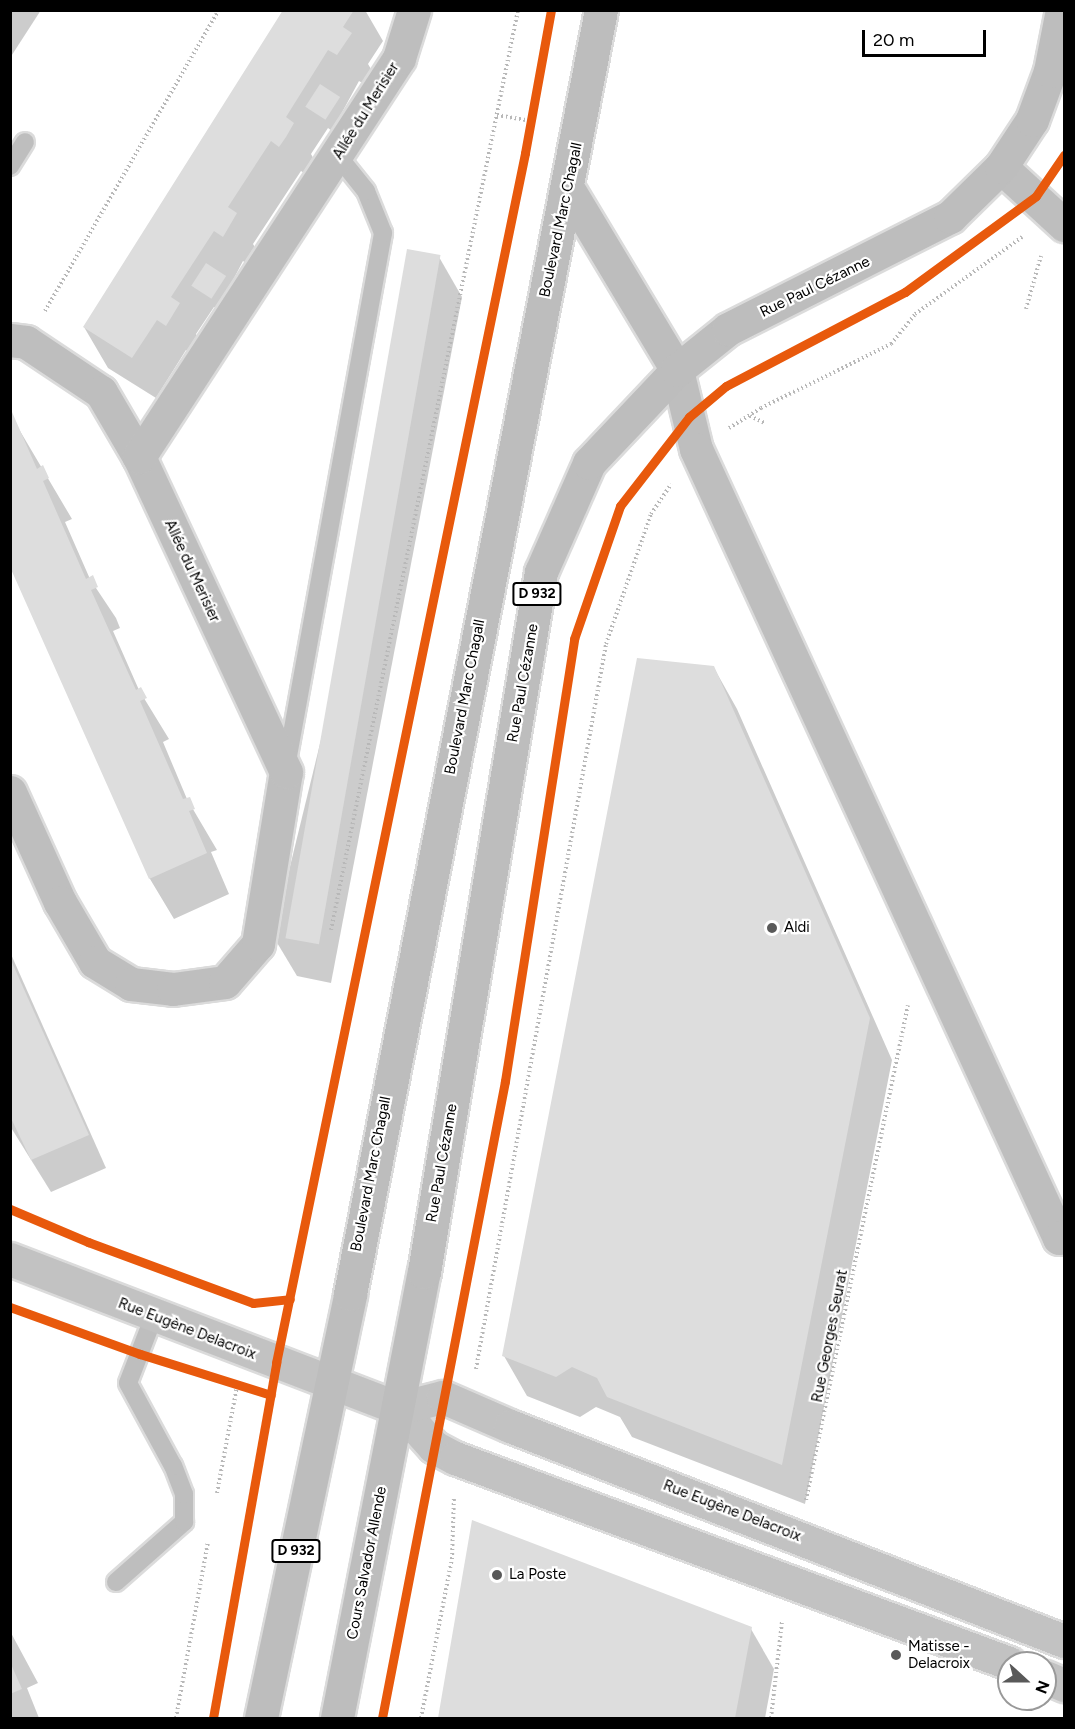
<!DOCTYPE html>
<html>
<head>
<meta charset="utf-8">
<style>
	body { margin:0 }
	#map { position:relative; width:1075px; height:1729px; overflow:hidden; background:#fff; font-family:Figtree,sans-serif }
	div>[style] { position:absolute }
	.shadow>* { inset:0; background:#0003 }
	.building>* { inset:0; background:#ddd; transform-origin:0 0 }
	.path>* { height:4px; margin-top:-2px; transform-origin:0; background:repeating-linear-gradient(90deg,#b8b8b8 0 1.5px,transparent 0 4.5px) }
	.roads { filter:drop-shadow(2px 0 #dbdbdb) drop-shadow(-2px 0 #dbdbdb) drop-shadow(0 2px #dbdbdb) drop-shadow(0 -2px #dbdbdb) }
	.lane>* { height:18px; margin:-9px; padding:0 9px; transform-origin:9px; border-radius:9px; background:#bebebe }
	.street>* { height:33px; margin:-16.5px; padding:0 16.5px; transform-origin:16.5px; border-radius:16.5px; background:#bebebe }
	.secondary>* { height:33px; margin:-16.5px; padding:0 16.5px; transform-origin:16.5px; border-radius:16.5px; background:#c2c2c2 }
	.primary>* { height:33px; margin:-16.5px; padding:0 16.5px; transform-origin:16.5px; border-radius:16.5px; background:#bdbdbd }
	.cycleway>* { height:9px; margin:-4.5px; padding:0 4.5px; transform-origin:4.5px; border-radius:4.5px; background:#e8590c }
	.dots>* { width:16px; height:16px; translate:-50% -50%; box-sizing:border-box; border:3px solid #fff; border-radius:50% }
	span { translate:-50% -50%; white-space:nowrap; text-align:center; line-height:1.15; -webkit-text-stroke:4.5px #fff; paint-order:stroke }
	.shield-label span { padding:2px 4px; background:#fff; border:2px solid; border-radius:4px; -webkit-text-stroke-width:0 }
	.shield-label { font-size:14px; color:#000; font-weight:700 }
	.street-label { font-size:15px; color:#000 }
	.poi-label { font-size:15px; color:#000 }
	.left { translate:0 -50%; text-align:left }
	.frame { position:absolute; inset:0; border:12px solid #000; pointer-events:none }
	.north { position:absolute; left:997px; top:1651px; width:60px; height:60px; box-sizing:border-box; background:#fff; border:2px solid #999; border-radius:50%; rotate:111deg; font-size:16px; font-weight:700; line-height:24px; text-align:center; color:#000 }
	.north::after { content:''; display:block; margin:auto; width:21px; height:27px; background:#595959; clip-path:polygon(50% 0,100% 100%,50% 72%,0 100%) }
	.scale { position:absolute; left:862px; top:30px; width:124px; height:27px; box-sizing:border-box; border:3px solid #000; border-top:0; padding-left:8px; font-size:18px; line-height:21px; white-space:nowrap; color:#000; -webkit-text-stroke:4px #fff; paint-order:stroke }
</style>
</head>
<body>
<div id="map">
	<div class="shadow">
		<div style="clip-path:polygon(10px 10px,41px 10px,10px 58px)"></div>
		<div style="clip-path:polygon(285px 10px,365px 10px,383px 41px,368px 64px,374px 74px,367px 86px,359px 81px,332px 131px,328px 128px,311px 154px,317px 165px,310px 177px,301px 171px,253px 244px,259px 254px,251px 267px,243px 261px,218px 309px,214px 307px,196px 334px,202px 345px,195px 356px,186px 350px,156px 398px,108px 368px,84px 327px)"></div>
		<div style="clip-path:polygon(439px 257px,462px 297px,331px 983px,297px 976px,273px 936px)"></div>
		<div style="clip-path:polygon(10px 414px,72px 519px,65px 522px,90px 579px,116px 618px,120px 628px,113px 631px,139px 690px,169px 739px,163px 742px,187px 799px,217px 850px,211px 852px,229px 894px,174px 919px,150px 879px,10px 563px)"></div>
		<div style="clip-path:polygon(714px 668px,737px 709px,892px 1060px,805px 1504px,632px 1437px,620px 1417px,596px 1407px,580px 1417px,527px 1396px,504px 1356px)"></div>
		<div style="clip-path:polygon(10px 952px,106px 1168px,51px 1192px,10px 1126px)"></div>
		<div style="clip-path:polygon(473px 1522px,751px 1629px,774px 1669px,765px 1718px,439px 1718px)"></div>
		<div style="clip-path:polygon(10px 1631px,38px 1683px,27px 1688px,39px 1718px,10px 1718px)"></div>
	</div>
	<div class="building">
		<div style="clip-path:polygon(283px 10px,354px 10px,343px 27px,352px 33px,337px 55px,328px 50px,286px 117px,294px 123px,286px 137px,279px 147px,271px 141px,228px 207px,237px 213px,223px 237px,214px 231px,171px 297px,180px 303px,166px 326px,157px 320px,132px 358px,83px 327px)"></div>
		<div style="left:320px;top:84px;width:24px;height:27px;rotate:33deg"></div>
		<div style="left:407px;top:249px;width:34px;height:700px;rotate:10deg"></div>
		<div style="left:206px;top:263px;width:24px;height:27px;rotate:33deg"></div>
		<div style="clip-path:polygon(12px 412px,37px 469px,43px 465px,49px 478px,43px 481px,86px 579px,93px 575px,98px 587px,91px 590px,136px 690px,141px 687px,147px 698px,140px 701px,183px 799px,190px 797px,195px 809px,189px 811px,207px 853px,149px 879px,10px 567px)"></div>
		<div style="clip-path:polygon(637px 658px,714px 666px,870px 1018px,782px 1465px,607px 1397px,597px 1378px,572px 1367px,556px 1377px,502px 1356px)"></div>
		<div style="clip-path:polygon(10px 958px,89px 1135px,31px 1160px,10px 1116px)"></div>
		<div style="clip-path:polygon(472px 1520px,752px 1627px,735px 1718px,438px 1718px)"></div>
		<div style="clip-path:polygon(10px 1662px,22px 1689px,10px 1694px)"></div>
	</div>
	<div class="path">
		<div style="left:497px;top:115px;width:35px;rotate:10deg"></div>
		<div style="left:1026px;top:309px;width:55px;rotate:-74.2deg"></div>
		<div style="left:45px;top:311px;width:348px;rotate:-60deg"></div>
		<div style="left:750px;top:416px;width:17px;rotate:25deg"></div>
		<div style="left:729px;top:428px;width:38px;rotate:-32deg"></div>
		<div style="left:761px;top:408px;width:145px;rotate:-26.2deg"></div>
		<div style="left:891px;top:344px;width:38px;rotate:-51deg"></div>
		<div style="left:915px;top:314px;width:132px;rotate:-35.7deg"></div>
		<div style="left:331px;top:930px;width:939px;rotate:-78.51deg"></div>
		<div style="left:476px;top:1369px;width:737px;rotate:-79.83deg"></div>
		<div style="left:606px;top:644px;width:138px;rotate:-70.9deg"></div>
		<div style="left:651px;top:514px;width:36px;rotate:-56deg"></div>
		<div style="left:217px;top:1493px;width:109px;rotate:-79.4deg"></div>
		<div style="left:806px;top:1500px;width:505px;rotate:-78.36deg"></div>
		<div style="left:176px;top:1718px;width:179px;rotate:-79.7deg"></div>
		<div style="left:421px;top:1718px;width:162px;rotate:-79deg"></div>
		<div style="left:452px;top:1559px;width:62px;rotate:-88.2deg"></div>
		<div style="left:771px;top:1718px;width:98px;rotate:-83.5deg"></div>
	</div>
	<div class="roads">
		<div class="lane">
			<div style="left:10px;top:166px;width:28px;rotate:-58deg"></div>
			<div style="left:286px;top:767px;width:543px;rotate:-79.7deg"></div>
			<div style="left:383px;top:233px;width:45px;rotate:-112deg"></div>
			<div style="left:366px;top:191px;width:45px;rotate:-128.7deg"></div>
			<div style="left:116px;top:1582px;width:91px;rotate:-41.4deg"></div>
			<div style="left:184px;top:1522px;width:28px;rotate:-90deg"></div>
			<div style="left:184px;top:1494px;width:30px;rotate:-111deg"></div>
			<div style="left:173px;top:1466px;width:94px;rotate:-118.5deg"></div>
			<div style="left:128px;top:1383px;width:72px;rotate:-68.8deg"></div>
		</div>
		<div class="street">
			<div style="left:1001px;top:167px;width:86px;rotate:42.6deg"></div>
			<div style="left:10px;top:340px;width:16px;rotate:7deg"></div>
			<div style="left:26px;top:342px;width:90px;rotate:33.7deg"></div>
			<div style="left:101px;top:392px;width:75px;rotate:59.7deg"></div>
			<div style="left:677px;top:370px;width:81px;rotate:76.5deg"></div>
			<div style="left:696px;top:449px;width:868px;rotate:65.29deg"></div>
			<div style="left:1059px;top:1238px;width:5px;rotate:-22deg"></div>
			<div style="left:10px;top:792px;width:121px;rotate:65.6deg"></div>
			<div style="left:60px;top:902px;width:69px;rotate:59.7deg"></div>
			<div style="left:95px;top:962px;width:42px;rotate:31.4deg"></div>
			<div style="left:131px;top:984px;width:42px;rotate:6.8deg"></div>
			<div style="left:173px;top:989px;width:52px;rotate:-7.7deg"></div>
			<div style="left:225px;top:982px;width:50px;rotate:-49deg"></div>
			<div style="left:258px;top:944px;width:174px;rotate:-80.8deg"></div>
			<div style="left:286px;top:772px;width:348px;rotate:-115deg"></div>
			<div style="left:139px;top:457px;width:476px;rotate:-56.9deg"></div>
			<div style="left:399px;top:58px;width:50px;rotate:-72.6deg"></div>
		</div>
		<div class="secondary">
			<div style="left:10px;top:1259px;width:417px;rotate:21deg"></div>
			<div style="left:399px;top:1408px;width:52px;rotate:48.1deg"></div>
			<div style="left:434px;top:1447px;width:24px;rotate:28deg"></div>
			<div style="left:455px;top:1458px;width:591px;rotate:20.31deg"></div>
			<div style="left:399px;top:1408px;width:45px;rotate:-14deg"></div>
			<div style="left:443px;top:1397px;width:73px;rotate:23.4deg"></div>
			<div style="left:510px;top:1426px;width:594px;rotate:21.21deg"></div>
			<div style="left:1045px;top:1677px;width:21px;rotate:23deg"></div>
		</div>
		<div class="primary">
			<div style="left:567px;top:187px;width:214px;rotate:59deg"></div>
			<div style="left:261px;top:1718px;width:433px;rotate:-78.1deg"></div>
			<div style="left:350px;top:1294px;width:1308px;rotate:-78.94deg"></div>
			<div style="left:337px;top:1718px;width:454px;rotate:-79deg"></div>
			<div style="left:424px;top:1272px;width:710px;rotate:-80.51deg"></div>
			<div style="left:541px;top:572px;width:119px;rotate:-66.2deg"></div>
			<div style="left:589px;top:463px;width:128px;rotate:-46.6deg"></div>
			<div style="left:677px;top:370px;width:65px;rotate:-38.8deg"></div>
			<div style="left:728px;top:329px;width:249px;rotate:-26.8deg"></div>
			<div style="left:950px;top:217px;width:71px;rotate:-44.4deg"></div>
			<div style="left:1001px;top:167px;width:56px;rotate:-56.6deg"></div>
			<div style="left:1032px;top:120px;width:52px;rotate:-69.8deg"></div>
			<div style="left:1050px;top:71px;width:62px;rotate:-78.9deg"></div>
		</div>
	</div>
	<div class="cycleway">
		<div style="left:10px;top:1209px;width:85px;rotate:22.9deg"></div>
		<div style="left:88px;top:1242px;width:176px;rotate:20.3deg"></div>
		<div style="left:253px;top:1303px;width:37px;rotate:-6deg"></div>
		<div style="left:10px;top:1307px;width:138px;rotate:19.9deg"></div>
		<div style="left:140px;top:1354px;width:137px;rotate:17.4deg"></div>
		<div style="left:213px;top:1718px;width:361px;rotate:-79.9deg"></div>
		<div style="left:276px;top:1363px;width:1235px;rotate:-78.37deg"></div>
		<div style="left:525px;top:153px;width:145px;rotate:-79.7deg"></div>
		<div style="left:382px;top:1718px;width:649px;rotate:-79.07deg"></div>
		<div style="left:505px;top:1081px;width:447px;rotate:-81.1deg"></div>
		<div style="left:574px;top:639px;width:141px;rotate:-70.9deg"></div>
		<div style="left:620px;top:506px;width:113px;rotate:-52.2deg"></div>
		<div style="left:689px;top:417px;width:48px;rotate:-40deg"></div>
		<div style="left:726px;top:386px;width:202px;rotate:-27.7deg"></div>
		<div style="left:905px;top:292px;width:162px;rotate:-36.2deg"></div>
		<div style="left:1036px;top:196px;width:50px;rotate:-55.7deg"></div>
	</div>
	<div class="dots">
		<div style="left:772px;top:928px;background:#595959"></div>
		<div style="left:497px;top:1575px;background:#595959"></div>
		<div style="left:896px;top:1655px;background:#595959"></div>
	</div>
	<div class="shield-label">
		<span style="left:537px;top:594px">D 932</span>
		<span style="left:296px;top:1551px">D 932</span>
	</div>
	<div class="street-label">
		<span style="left:366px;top:111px;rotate:-58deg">Allée du Merisier</span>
		<span style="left:561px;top:220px;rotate:-78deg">Boulevard Marc Chagall</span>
		<span style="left:815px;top:287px;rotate:-26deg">Rue Paul Cézanne</span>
		<span style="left:192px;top:571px;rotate:65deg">Allée du Merisier</span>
		<span style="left:523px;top:683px;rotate:-80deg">Rue Paul Cézanne</span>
		<span style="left:465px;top:697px;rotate:-79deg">Boulevard Marc Chagall</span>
		<span style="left:442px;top:1163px;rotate:-80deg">Rue Paul Cézanne</span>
		<span style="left:371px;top:1174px;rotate:-79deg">Boulevard Marc Chagall</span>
		<span style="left:187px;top:1329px;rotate:21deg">Rue Eugène Delacroix</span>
		<span style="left:830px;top:1336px;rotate:-79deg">Rue Georges Seurat</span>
		<span style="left:732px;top:1511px;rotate:21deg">Rue Eugène Delacroix</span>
		<span style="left:367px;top:1563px;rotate:-79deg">Cours Salvador Allende</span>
	</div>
	<div class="poi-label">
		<span class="left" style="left:784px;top:928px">Aldi</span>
		<span class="left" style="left:509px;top:1575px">La Poste</span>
		<span class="left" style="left:908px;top:1655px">Matisse -<br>Delacroix</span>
	</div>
	<div class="frame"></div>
	<div class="north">N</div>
	<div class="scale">20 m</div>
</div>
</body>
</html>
